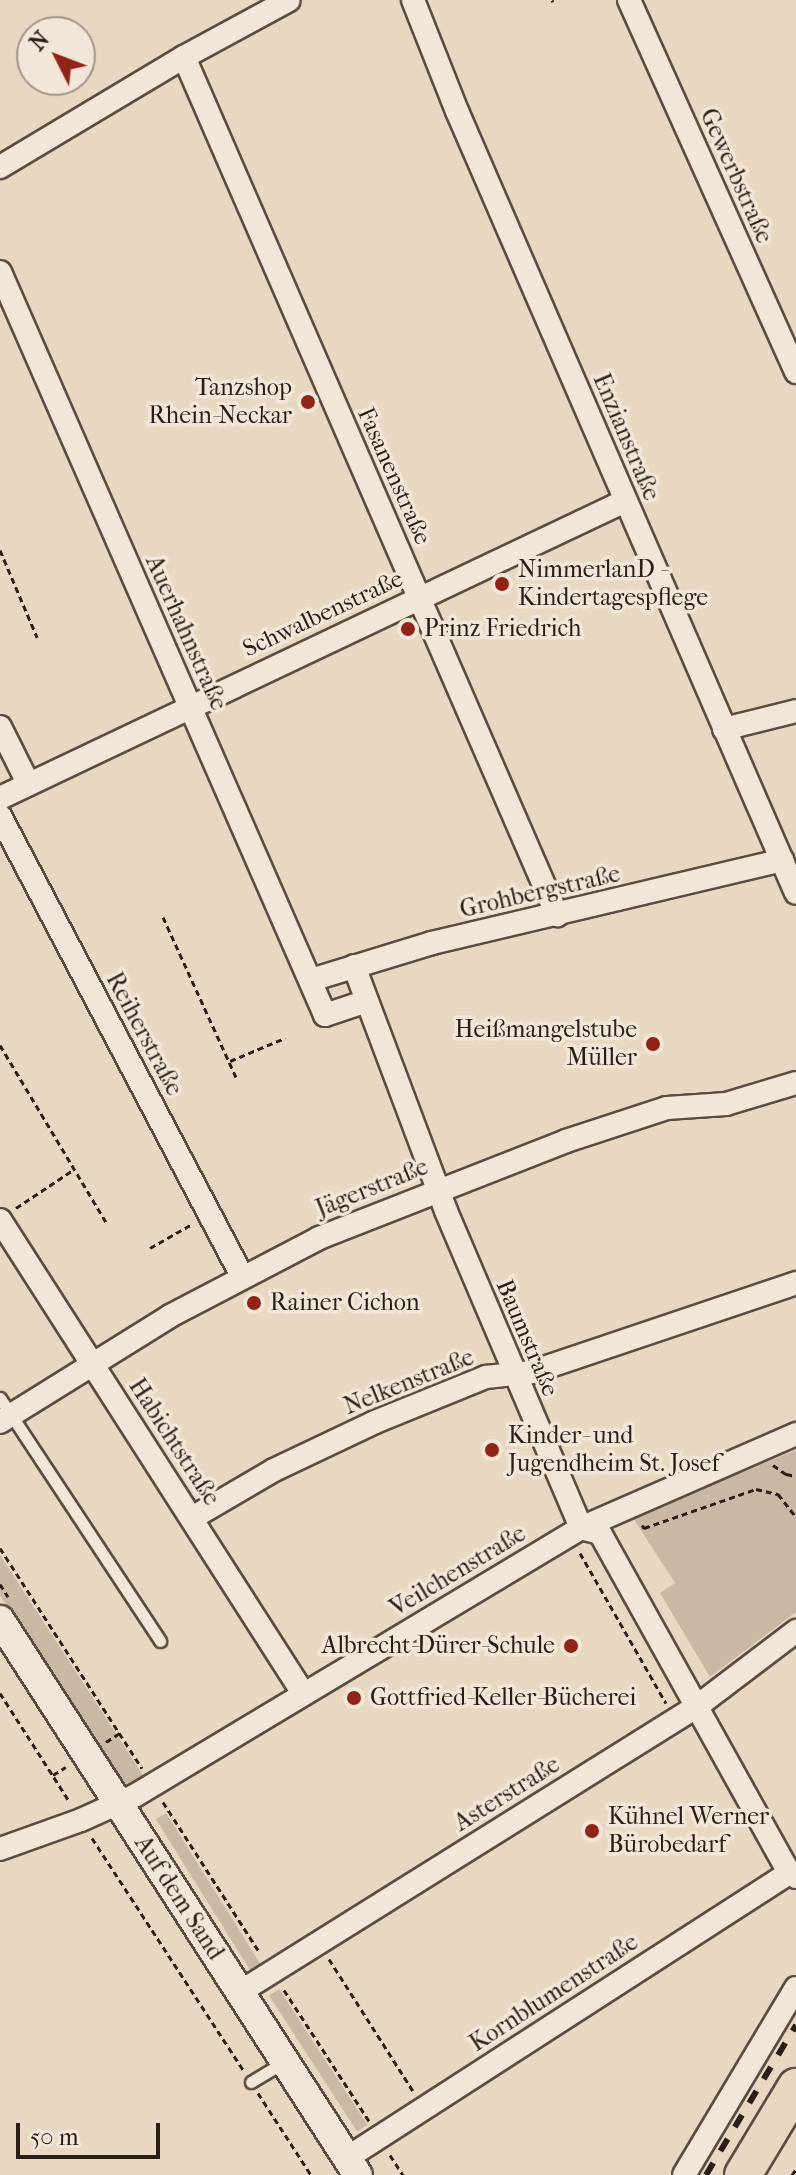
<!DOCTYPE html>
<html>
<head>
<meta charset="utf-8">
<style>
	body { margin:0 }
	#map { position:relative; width:796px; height:2175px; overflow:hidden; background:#e9d8c1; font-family:"IM FELL French Canon",serif }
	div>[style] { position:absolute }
	.green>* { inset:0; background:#c9b8a4; transform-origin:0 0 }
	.path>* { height:3px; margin-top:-1.5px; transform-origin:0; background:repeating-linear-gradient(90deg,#2b1e18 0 6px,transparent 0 10px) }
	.roads { filter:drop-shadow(2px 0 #5a4c42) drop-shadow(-2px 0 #5a4c42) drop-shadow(0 2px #5a4c42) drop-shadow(0 -2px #5a4c42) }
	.service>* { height:11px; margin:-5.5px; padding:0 5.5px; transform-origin:5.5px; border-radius:5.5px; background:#f1e6d7 }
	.minor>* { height:22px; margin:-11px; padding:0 11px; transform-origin:11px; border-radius:11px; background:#f1e6d7 }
	.tertiary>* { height:28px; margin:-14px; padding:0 14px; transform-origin:14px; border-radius:14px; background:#f1e6d7 }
	.primary>* { height:36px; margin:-18px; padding:0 18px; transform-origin:18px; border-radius:18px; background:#e9d8c1 }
	.rail>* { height:6px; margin-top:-3px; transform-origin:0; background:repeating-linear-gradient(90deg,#2b1e18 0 14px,transparent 0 28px) }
	.dots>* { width:22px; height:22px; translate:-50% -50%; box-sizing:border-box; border:4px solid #f1e6d7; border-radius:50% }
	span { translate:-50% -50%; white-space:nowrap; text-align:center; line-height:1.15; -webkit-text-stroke:7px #f1e6d7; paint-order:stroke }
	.street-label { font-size:24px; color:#2b1e18 }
	.poi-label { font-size:24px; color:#2b1e18 }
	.right { translate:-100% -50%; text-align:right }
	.left { translate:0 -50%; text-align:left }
	.north { position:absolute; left:16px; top:16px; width:80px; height:80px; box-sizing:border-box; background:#f1e6d7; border:2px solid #a2968b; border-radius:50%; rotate:312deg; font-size:22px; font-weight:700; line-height:32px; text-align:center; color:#2b1e18 }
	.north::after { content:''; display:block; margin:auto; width:28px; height:36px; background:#8f2418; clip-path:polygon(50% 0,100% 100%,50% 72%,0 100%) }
	.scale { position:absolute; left:16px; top:2123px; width:144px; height:36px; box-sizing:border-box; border:4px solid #2b1e18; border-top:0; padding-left:10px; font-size:24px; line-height:28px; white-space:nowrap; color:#2b1e18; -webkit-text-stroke:6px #f1e6d7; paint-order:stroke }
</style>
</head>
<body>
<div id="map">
	<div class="green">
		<div style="clip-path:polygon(796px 1450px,796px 1612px,710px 1677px,660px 1593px,675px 1583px,633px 1518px)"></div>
		<div style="left:0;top:1555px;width:266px;height:22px;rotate:57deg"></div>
		<div style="left:166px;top:1813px;width:181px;height:12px;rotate:58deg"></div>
		<div style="left:279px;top:1989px;width:162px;height:12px;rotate:57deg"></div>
	</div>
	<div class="path">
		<div style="left:552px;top:0;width:2px;rotate:63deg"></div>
		<div style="left:0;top:550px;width:95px;rotate:67deg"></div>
		<div style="left:163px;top:917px;width:176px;rotate:65.5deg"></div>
		<div style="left:0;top:1045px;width:206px;rotate:59.1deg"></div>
		<div style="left:230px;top:1061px;width:60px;rotate:-22.7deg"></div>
		<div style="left:16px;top:1208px;width:69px;rotate:-33.7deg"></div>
		<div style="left:150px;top:1248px;width:48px;rotate:-29.7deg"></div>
		<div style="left:773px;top:1465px;width:16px;rotate:35deg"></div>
		<div style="left:786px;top:1474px;width:10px;rotate:11deg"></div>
		<div style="left:642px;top:1525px;width:4px;rotate:56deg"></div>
		<div style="left:644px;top:1528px;width:119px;rotate:-19.2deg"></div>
		<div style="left:756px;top:1489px;width:23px;rotate:13deg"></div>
		<div style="left:778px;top:1494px;width:29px;rotate:52deg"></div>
		<div style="left:0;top:1548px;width:262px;rotate:57.2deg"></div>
		<div style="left:580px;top:1553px;width:173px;rotate:60.2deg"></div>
		<div style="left:0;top:1584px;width:15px;rotate:58deg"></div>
		<div style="left:0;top:1693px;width:128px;rotate:57.4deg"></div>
		<div style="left:106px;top:1742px;width:17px;rotate:-33deg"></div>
		<div style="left:53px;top:1775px;width:15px;rotate:-32deg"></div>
		<div style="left:163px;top:1802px;width:179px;rotate:57.3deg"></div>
		<div style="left:92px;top:1838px;width:277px;rotate:56.9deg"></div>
		<div style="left:329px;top:1959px;width:156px;rotate:57.5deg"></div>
		<div style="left:284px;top:1990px;width:156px;rotate:57deg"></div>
		<div style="left:258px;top:2093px;width:98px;rotate:57.1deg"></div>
		<div style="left:390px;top:2155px;width:24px;rotate:57deg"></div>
		<div style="left:792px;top:2175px;width:7px;rotate:-56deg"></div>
	</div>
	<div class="roads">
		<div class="service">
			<div style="left:0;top:1398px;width:291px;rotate:56.6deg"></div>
			<div style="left:251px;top:2082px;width:39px;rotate:-31deg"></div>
		</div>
		<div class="minor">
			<div style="left:413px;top:0;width:119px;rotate:68.4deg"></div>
			<div style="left:457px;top:111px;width:852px;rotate:66.56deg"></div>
			<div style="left:629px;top:0;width:408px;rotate:65.8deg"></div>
			<div style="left:184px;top:57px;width:936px;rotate:66.5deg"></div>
			<div style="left:0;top:167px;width:214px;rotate:-30.9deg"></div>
			<div style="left:184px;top:57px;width:119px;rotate:-28.5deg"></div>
			<div style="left:0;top:272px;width:811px;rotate:66.37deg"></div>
			<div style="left:325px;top:1015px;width:44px;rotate:-18.4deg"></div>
			<div style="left:0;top:727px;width:63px;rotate:63.4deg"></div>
			<div style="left:724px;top:729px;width:74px;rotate:-14deg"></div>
			<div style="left:0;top:798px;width:692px;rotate:-25.42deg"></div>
			<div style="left:0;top:816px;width:520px;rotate:62.25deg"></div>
			<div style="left:354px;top:966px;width:262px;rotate:69.4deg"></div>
			<div style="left:446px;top:1211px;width:345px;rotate:66.9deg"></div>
			<div style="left:581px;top:1528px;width:20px;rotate:15deg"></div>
			<div style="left:600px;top:1533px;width:389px;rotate:60.9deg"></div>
			<div style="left:789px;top:1873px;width:8px;rotate:30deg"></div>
			<div style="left:311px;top:980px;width:127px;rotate:-17deg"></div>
			<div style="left:432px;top:943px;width:360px;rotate:-13.3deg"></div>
			<div style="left:0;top:1220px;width:562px;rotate:57.36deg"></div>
			<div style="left:0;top:1422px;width:200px;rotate:-31.9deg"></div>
			<div style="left:170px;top:1316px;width:168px;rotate:-27.6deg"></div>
			<div style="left:319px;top:1238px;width:265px;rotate:-21.4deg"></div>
			<div style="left:566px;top:1141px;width:106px;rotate:-18.1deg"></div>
			<div style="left:667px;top:1108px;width:59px;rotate:-3.9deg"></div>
			<div style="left:726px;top:1104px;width:73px;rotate:-16.7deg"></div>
			<div style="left:192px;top:1518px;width:95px;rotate:-30.3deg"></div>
			<div style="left:274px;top:1470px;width:112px;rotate:-25.4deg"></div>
			<div style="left:375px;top:1422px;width:120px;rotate:-22.1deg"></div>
			<div style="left:486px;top:1377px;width:46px;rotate:-6.2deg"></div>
			<div style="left:532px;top:1372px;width:279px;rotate:-18.6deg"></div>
			<div style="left:0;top:1849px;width:86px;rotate:-19.7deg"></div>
			<div style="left:81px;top:1820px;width:60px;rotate:-24.4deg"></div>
			<div style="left:136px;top:1795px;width:519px;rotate:-30.96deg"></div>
			<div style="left:581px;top:1528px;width:235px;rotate:-23.6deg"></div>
			<div style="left:240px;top:1992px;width:538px;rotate:-32.01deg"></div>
			<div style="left:696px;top:1707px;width:126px;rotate:-37.2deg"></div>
			<div style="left:347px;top:2158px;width:526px;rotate:-32.81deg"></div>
			<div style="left:684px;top:2175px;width:218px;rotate:-59.1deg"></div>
		</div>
		<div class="tertiary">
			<div style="left:0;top:1620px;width:660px;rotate:57.18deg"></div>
		</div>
		<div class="primary">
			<div style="left:743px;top:2175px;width:103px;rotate:-58.9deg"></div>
		</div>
	</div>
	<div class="rail">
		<div style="left:706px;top:2175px;width:175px;rotate:-59deg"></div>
	</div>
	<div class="dots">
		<div style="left:308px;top:402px;background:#8f2418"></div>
		<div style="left:502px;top:584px;background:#8f2418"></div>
		<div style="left:408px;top:629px;background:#8f2418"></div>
		<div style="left:653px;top:1044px;background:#8f2418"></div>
		<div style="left:254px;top:1303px;background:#8f2418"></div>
		<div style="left:492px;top:1450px;background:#8f2418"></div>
		<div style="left:571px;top:1646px;background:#8f2418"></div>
		<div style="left:354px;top:1698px;background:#8f2418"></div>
		<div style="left:592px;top:1831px;background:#8f2418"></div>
	</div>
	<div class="street-label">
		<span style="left:736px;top:176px;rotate:66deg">Gewerbstraße</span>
		<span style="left:626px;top:437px;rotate:67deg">Enzianstraße</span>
		<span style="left:394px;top:476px;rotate:66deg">Fasanenstraße</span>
		<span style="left:323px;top:614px;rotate:-25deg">Schwalbenstraße</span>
		<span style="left:186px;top:633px;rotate:66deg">Auerhahnstraße</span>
		<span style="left:540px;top:892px;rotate:-13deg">Grohbergstraße</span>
		<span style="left:144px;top:1034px;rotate:62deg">Reiherstraße</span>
		<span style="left:372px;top:1188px;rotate:-22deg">Jägerstraße</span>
		<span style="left:527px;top:1338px;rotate:67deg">Baumstraße</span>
		<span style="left:409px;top:1382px;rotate:-22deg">Nelkenstraße</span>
		<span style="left:174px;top:1442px;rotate:57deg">Habichtstraße</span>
		<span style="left:458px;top:1571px;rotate:-31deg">Veilchenstraße</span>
		<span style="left:507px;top:1794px;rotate:-32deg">Asterstraße</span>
		<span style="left:179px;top:1898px;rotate:57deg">Auf dem Sand</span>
		<span style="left:554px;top:1993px;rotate:-33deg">Kornblumenstraße</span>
	</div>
	<div class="poi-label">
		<span class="right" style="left:292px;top:402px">Tanzshop<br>Rhein-Neckar</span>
		<span class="left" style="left:518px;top:584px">NimmerlanD -<br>Kindertagespflege</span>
		<span class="left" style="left:424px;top:629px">Prinz Friedrich</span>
		<span class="right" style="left:637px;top:1044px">Heißmangelstube<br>Müller</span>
		<span class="left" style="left:270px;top:1303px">Rainer Cichon</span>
		<span class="left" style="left:508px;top:1450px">Kinder- und<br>Jugendheim St. Josef</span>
		<span class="right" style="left:555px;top:1646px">Albrecht-Dürer-Schule</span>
		<span class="left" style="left:370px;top:1698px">Gottfried-Keller-Bücherei</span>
		<span class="left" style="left:608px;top:1831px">Kühnel Werner<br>Bürobedarf</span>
	</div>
	<div class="north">N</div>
	<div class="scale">50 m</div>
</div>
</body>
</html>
